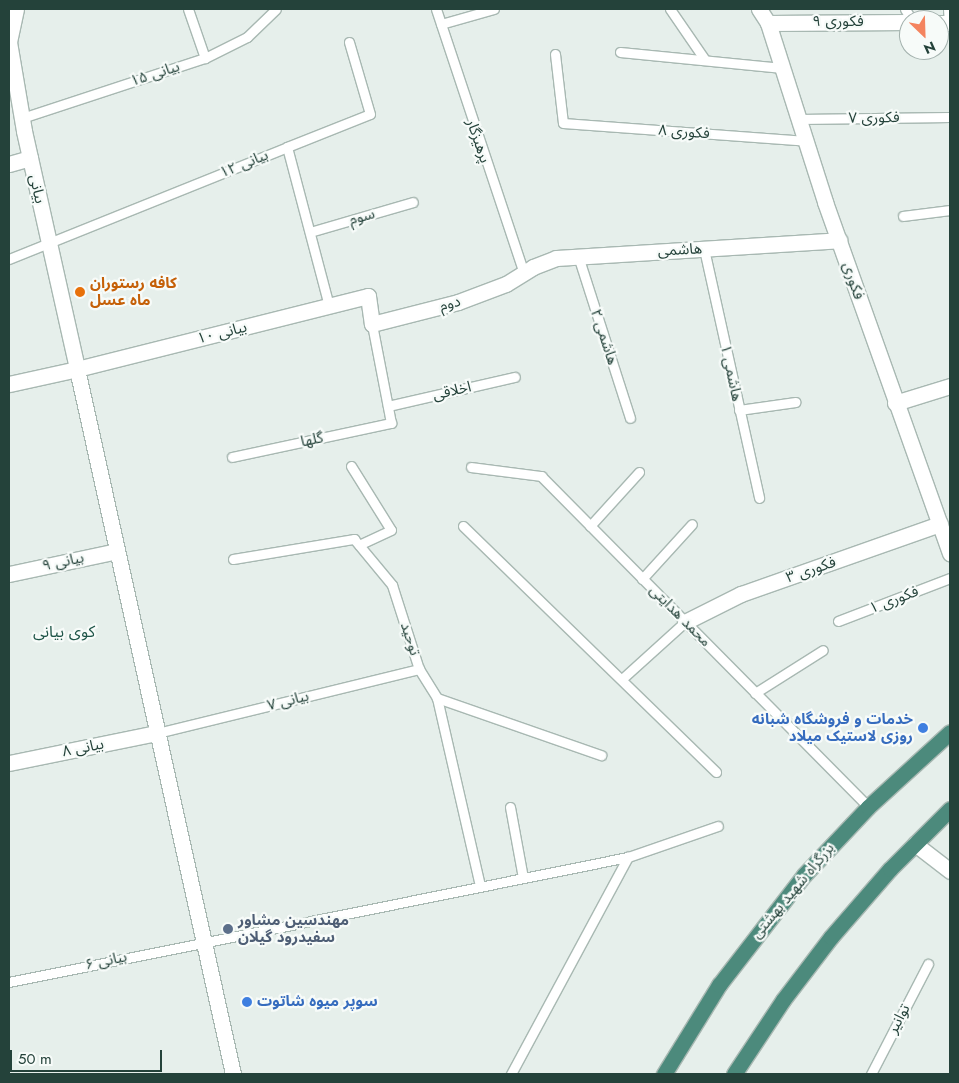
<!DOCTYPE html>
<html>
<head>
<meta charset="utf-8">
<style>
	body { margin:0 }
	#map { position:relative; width:959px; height:1083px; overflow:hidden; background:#e6efeb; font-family:Jost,"Noto Sans Arabic",sans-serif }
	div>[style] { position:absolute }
	.roads { filter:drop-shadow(1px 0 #a8b8b2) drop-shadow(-1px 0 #a8b8b2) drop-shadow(0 1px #a8b8b2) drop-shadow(0 -1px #a8b8b2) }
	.service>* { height:9px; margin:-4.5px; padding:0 4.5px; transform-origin:4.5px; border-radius:4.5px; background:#fff }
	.minor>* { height:15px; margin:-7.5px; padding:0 7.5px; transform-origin:7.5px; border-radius:7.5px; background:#fff }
	.tertiary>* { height:15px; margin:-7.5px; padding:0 7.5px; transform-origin:7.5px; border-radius:7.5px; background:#fff }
	.trunk>* { height:15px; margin:-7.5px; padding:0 7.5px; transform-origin:7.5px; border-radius:7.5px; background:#4c8a7c }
	.dots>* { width:14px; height:14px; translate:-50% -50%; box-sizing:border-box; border:2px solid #f7fbf9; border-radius:50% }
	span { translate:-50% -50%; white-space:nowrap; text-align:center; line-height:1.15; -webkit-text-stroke:4.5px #f7fbf9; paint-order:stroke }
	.street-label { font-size:15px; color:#24423a }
	.food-label { font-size:15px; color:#c56008; font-weight:700 }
	.left { translate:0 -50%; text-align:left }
	.shop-label { font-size:15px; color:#366cbe; font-weight:700 }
	.right { translate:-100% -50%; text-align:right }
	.service-label { font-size:15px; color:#4e5e75; font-weight:700 }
	.neighbourhood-label { font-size:16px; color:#1f5548 }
	.frame { position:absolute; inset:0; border:10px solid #24423a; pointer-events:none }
	.north { position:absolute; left:899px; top:10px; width:50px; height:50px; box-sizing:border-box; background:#f7fbf9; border:1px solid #a3b1ad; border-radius:50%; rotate:156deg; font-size:14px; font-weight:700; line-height:20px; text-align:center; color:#24423a }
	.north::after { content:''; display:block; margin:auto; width:18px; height:22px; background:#f4845f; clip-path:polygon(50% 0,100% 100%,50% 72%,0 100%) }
	.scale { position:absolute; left:10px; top:1050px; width:152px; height:22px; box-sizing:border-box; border:2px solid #24423a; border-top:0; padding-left:6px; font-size:15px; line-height:18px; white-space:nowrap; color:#24423a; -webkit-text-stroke:4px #f7fbf9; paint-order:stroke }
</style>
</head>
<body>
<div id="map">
	<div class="roads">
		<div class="service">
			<div style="left:188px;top:9px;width:52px;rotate:70.9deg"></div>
			<div style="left:436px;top:9px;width:278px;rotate:71.6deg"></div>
			<div style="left:670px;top:9px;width:62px;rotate:55.5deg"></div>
			<div style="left:905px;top:9px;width:13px;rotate:58deg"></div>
			<div style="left:948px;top:9px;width:14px;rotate:86deg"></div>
			<div style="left:441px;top:24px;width:55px;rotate:-15.8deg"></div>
			<div style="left:620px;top:52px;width:163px;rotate:5.6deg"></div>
			<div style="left:555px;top:54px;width:69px;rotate:83.4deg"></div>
			<div style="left:563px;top:123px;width:244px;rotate:4.2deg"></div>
			<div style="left:22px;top:118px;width:193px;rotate:-18.2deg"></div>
			<div style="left:205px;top:58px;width:47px;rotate:-26.6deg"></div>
			<div style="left:247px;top:37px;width:40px;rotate:-44deg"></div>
			<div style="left:799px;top:119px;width:151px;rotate:-0.8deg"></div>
			<div style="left:287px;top:147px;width:89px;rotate:-21.7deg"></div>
			<div style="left:370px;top:114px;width:75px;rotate:-106.3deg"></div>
			<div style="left:903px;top:216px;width:47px;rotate:-7.3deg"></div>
			<div style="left:310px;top:232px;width:107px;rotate:-16.2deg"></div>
			<div style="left:704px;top:249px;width:255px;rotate:77.5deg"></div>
			<div style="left:578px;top:256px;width:170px;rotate:72.2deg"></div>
			<div style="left:9px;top:259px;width:300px;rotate:-21.9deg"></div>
			<div style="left:287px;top:147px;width:164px;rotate:75.2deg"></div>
			<div style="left:388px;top:406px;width:130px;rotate:-12.9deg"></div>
			<div style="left:739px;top:410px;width:57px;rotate:-8.1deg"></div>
			<div style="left:232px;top:457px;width:163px;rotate:-12.1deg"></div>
			<div style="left:391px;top:423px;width:101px;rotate:-100.9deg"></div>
			<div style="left:351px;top:466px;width:75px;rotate:58deg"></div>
			<div style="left:391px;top:530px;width:35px;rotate:155deg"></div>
			<div style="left:471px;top:467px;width:71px;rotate:7.3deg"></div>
			<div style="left:541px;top:476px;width:465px;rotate:45.3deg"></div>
			<div style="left:463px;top:526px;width:353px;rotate:44.2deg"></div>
			<div style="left:590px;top:526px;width:73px;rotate:-47.8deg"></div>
			<div style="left:233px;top:559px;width:123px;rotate:-9.4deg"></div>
			<div style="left:354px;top:539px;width:60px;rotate:50.4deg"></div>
			<div style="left:392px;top:585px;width:88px;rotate:72.2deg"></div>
			<div style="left:419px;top:669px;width:34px;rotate:58deg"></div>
			<div style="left:437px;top:698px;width:174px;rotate:19.2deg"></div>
			<div style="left:642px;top:579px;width:74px;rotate:-47.7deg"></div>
			<div style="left:838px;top:621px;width:120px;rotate:-21deg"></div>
			<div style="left:623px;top:678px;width:84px;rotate:-42.1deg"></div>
			<div style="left:755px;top:693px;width:80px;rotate:-32.3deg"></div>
			<div style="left:437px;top:698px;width:193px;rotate:77.1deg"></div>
			<div style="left:157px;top:733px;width:270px;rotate:-13.7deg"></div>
			<div style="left:510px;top:807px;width:72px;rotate:79.6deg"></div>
			<div style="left:9px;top:982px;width:631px;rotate:-11.42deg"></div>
			<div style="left:628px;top:857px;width:95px;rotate:-19deg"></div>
			<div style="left:511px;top:1074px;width:247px;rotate:-61.7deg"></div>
			<div style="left:871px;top:1074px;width:124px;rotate:-62.6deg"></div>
		</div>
		<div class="minor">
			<div style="left:16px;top:9px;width:34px;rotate:102deg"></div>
			<div style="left:9px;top:42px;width:90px;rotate:80.4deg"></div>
			<div style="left:24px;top:131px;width:244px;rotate:77.4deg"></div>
			<div style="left:77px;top:369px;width:300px;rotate:-14.1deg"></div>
			<div style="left:368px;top:296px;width:28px;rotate:82deg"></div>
			<div style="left:372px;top:324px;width:89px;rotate:-14.3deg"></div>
			<div style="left:458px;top:302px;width:51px;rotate:-20.6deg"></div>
			<div style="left:506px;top:284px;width:32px;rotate:-32deg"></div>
			<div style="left:533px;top:267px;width:25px;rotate:-21deg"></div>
			<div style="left:556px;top:258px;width:284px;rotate:-3.6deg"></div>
			<div style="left:759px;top:9px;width:17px;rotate:57deg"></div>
			<div style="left:768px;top:23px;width:188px;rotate:72.3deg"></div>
			<div style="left:825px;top:202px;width:373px;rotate:70.4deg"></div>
			<div style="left:768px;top:23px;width:141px;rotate:-0.4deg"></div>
			<div style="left:939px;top:23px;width:11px"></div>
			<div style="left:9px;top:164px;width:22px;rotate:-16deg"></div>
			<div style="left:895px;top:403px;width:58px;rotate:-17.2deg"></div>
			<div style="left:9px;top:574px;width:110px;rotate:-12deg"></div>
			<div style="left:685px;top:622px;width:63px;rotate:-26.6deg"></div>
			<div style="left:741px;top:594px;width:211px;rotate:-19.4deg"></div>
			<div style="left:9px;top:763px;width:151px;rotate:-11.5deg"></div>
			<div style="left:915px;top:844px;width:44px;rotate:37.6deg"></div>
		</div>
		<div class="tertiary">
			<div style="left:9px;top:384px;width:70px;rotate:-12.4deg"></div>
			<div style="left:77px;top:369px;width:722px;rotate:77.52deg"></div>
		</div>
		<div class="trunk">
			<div style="left:664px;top:1074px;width:105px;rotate:-58.3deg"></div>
			<div style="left:719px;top:985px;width:139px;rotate:-52.3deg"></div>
			<div style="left:804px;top:875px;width:93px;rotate:-46.7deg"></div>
			<div style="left:868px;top:807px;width:111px;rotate:-42.4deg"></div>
			<div style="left:734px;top:1074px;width:89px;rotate:-56.5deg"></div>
			<div style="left:783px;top:1000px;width:79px;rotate:-52.7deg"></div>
			<div style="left:831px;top:937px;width:90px;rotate:-49.1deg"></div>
			<div style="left:890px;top:869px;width:85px;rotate:-45deg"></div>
		</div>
	</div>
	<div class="dots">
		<div style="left:80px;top:292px;background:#e8710a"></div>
		<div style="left:923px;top:728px;background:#3f7fe0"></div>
		<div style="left:228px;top:929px;background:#5c6f8a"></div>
		<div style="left:247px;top:1002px;background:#3f7fe0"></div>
	</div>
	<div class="street-label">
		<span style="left:838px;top:22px">فکوری ۹</span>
		<span style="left:155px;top:74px;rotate:-18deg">بیانی ۱۵</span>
		<span style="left:874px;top:118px;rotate:-1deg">فکوری ۷</span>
		<span style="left:684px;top:132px;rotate:4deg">فکوری ۸</span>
		<span style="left:478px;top:141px;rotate:71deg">پرهیزگار</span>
		<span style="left:244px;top:164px;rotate:-22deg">بیانی ۱۲</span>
		<span style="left:37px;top:189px;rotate:78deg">بیانی</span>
		<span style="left:362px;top:217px;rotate:-16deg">سوم</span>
		<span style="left:680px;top:250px;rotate:-3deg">هاشمی</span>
		<span style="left:853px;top:281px;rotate:71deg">فکوری</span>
		<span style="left:450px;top:304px;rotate:-16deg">دوم</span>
		<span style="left:222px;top:333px;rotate:-14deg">بیانی ۱۰</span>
		<span style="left:604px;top:337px;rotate:72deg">هاشمی ۲</span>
		<span style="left:731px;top:373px;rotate:78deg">هاشمی ۱</span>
		<span style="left:452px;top:391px;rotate:-13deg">اخلاقی</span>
		<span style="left:312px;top:440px;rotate:-12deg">گلها</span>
		<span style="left:63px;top:562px;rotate:-12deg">بیانی ۹</span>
		<span style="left:811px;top:570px;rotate:-19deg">فکوری ۳</span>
		<span style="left:894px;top:600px;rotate:-21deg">فکوری ۱</span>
		<span style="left:680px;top:616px;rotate:45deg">محمد هدایتی</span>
		<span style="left:410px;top:639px;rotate:72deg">توحید</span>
		<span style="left:288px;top:701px;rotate:-14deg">بیانی ۷</span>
		<span style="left:83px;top:748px;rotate:-11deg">بیانی ۸</span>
		<span style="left:793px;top:891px;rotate:-50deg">بزرگراه شهید بهشتی</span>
		<span style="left:106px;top:961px;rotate:-12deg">بیانی ۶</span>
		<span style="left:899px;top:1019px;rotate:-62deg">توانیر</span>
	</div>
	<div class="food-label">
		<span class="left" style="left:90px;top:292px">کافه رستوران<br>ماه عسل</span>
	</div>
	<div class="shop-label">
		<span class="right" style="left:913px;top:728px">خدمات و فروشگاه شبانه<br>روزی لاستیک میلاد</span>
		<span class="left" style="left:257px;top:1002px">سوپر میوه شاتوت</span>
	</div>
	<div class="service-label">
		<span class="left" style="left:238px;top:929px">مهندسین مشاور<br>سفیدرود گیلان</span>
	</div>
	<div class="neighbourhood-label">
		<span style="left:64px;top:632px">کوی بیانی</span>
	</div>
	<div class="frame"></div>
	<div class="north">N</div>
	<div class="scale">50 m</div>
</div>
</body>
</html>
